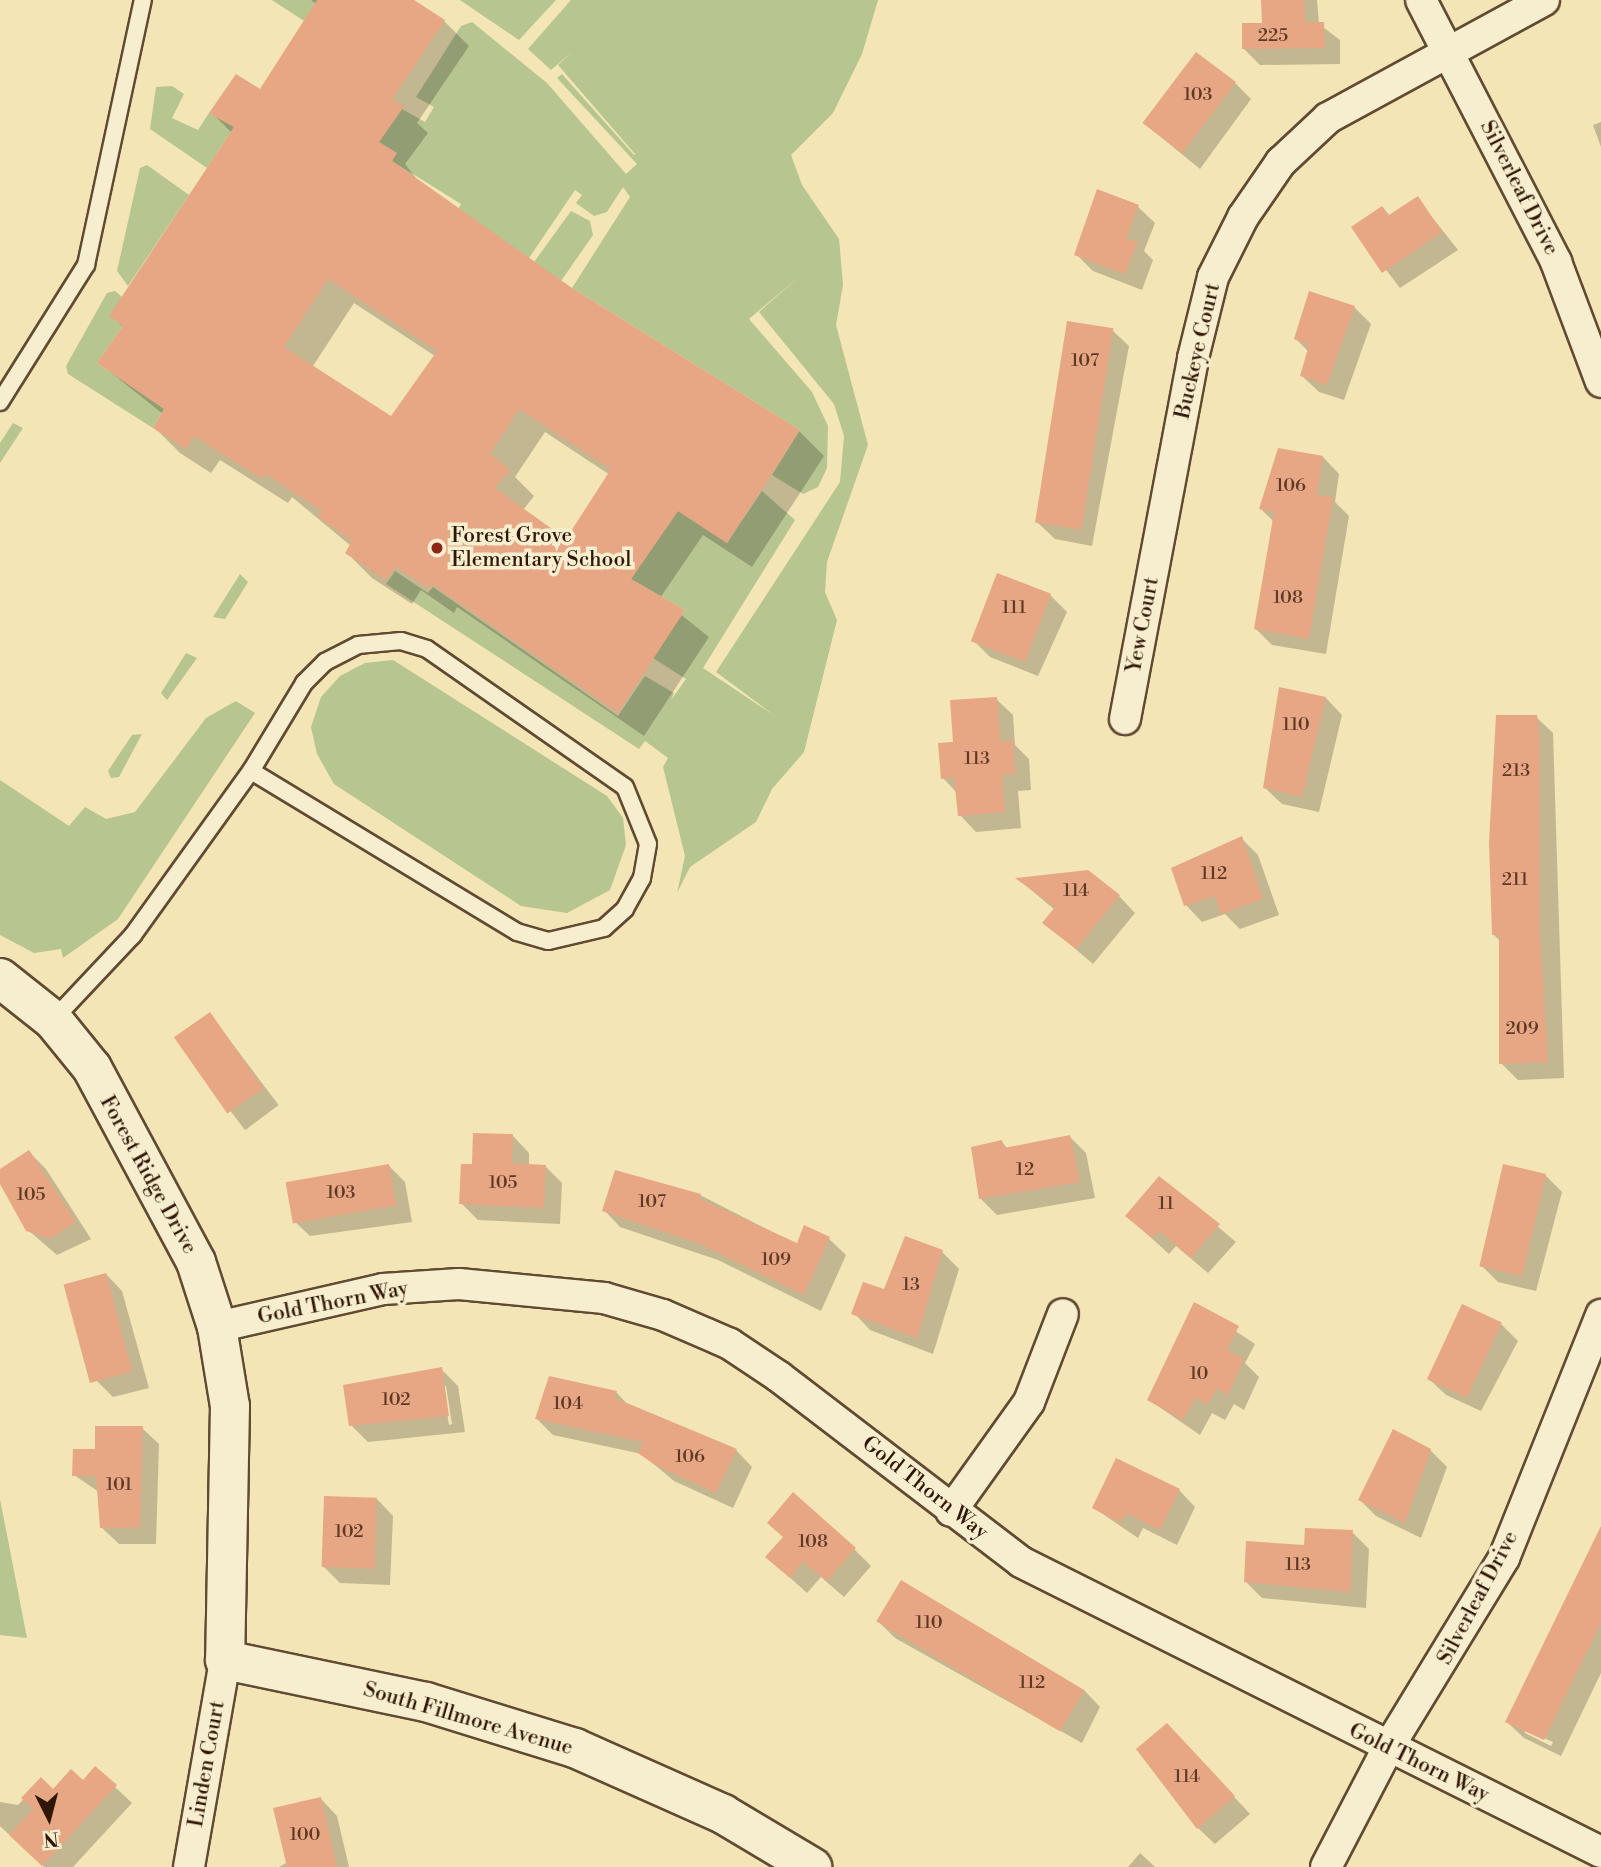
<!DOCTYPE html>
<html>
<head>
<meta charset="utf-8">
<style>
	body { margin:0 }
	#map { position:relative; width:1601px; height:1867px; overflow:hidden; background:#f3e5b5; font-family:"Libre Bodoni",serif }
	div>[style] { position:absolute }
	.green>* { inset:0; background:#b7c590 }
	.shadow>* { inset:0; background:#0003; transform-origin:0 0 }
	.building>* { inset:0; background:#e7a785; transform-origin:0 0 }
	.roads { filter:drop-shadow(2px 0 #614a32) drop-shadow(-2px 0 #614a32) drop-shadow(0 2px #614a32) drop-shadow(0 -2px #614a32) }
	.service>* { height:16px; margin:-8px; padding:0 8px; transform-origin:8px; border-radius:8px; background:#f7eecf }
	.minor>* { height:30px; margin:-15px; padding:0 15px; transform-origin:15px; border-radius:15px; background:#f7eecf }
	.tertiary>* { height:38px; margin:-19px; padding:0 19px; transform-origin:19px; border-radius:19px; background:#f7eecf }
	.dots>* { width:19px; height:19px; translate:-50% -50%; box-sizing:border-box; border:4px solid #f7eecf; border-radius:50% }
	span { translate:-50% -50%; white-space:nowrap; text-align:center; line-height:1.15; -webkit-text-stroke:7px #f7eecf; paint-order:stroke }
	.number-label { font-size:18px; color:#5e3a26 }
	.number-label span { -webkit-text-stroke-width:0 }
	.street-label { font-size:21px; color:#301606 }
	.poi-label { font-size:21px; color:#301606 }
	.left { translate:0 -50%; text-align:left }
	.north { position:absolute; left:14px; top:1783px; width:70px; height:70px; -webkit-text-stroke:5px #f7eecf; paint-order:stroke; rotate:174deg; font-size:19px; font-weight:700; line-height:28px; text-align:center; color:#301606 }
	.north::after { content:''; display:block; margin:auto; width:24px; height:32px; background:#301606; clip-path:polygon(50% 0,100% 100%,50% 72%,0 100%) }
</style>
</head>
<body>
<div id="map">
	<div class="green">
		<div style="clip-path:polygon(272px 0,321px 0,304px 21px)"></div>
		<div style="clip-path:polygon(460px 0,556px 0,519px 40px)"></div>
		<div style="clip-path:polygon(571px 0,878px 0,862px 54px,833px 113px,791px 155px,802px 185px,839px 239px,843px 285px,836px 325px,868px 445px,827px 562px,825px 592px,837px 620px,804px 752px,772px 789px,756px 822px,690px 867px,677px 893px,685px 856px,663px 767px,668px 758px,645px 741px,639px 749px,386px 584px,395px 571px,428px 593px,433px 587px,618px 716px,645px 676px,674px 693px,671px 700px,686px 679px,653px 658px,685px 610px,631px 579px,678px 511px,727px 543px,762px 491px,795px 520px,703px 668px,775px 716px,716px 672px,840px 482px,844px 436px,834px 404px,759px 312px,801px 275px,749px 319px,812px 392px,828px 426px,827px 468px,818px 487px,803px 494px,772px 475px,800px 430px,572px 288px,630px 197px,623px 187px,607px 212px,594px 216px,576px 203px,582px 195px,575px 190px,529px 258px,457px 212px,461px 204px,392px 161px,396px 153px,379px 142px,402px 109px,425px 122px,434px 107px,416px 97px,461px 26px,472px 22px,547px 83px,626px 174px,637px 164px,557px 78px,562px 74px,634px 155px,640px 151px,635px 154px,558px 65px,573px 51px,551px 70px,528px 49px)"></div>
		<div style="clip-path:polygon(172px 86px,184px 94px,172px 118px,198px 130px,209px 113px,234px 127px,207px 168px,150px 129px,156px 87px)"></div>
		<div style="clip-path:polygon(147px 165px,189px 195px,128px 286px,117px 271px,140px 168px)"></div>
		<div style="clip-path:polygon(571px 211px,590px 221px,593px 235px,561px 281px,534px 262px)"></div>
		<div style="clip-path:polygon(115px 291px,122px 297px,110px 316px,123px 326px,97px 363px,164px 409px,153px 428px,68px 374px,66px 366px,107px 293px)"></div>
		<div style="clip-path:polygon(13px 423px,23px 428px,0 463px,0 443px)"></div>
		<div style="clip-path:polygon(240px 574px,248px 582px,225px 619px,213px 617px)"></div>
		<div style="clip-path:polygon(186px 653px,197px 658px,167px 700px,161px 693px)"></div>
		<div style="clip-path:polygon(393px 660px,607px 796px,623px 818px,626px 845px,610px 890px,567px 913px,521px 906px,334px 784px,317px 754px,311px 727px,321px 697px,340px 676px,365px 663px)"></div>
		<div style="clip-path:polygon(236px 701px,255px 713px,118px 919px,63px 958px,61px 949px,34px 953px,0 935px,0 780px,69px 826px,85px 807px,106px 819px,135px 812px,206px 718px)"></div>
		<div style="clip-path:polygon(142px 734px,119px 777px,111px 778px,108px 771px,132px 735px)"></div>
		<div style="clip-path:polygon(0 1499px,27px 1638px,0 1635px)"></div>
	</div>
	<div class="shadow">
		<div style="clip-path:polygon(evenodd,311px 0,411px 0,444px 21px,469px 46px,417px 123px,428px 133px,405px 164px,419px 182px,571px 290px,799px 431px,824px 456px,752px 567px,703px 535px,660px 598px,709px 637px,644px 736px,457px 607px,454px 613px,421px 590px,412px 604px,372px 578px,347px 553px,351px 546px,292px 497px,288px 503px,220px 460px,211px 473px,180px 453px,155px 428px,163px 414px,99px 363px,124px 328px,112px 316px,232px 133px,211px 112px,261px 91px,316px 4px,311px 0,354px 303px,435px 356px,391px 418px,313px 366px,354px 303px,311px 0,545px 432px,610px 475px,567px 542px,523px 510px,534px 496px,515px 477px,545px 432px)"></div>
		<div style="clip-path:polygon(1263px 0,1317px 0,1319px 24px,1340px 40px,1340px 64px,1260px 65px,1244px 49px,1263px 25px)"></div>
		<div style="clip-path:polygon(1235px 83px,1251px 99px,1200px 169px,1145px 124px)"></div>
		<div style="clip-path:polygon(1601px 122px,1601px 147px,1593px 125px)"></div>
		<div style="clip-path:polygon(1417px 198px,1458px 250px,1400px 288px,1354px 228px,1390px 216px)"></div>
		<div style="clip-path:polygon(1138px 207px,1155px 223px,1144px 251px,1153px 260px,1142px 290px,1093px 271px,1076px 254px)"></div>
		<div style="clip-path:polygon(1354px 307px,1371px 324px,1344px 400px,1319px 392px,1302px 376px,1309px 352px,1296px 339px)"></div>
		<div style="clip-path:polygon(1112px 330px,1129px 346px,1092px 546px,1055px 539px,1038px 523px)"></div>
		<div style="clip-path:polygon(1323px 457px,1339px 474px,1335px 502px,1349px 516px,1326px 654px,1272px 645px,1256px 629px,1274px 522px,1261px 509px)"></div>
		<div style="clip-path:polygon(1050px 595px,1067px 612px,1038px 676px,990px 657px,973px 640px)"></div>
		<div style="clip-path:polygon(1326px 698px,1342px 715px,1319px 812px,1282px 804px,1265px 788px)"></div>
		<div style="clip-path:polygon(996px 699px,1013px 715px,1015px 745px,1029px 759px,1031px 790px,1018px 791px,1021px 828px,976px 832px,960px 815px,957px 793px,943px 778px,955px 744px)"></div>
		<div style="clip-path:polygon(1536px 717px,1553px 733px,1564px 1078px,1518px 1080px,1501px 1063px,1501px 942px,1493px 934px)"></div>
		<div style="clip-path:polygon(1241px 838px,1258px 855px,1279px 915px,1240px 929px,1225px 914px,1202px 922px,1186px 905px)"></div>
		<div style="clip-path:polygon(1018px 879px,1119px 896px,1135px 913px,1093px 964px,1045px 923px,1055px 910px)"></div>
		<div style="left:210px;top:1014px;width:114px;height:42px;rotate:53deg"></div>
		<div style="clip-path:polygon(513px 1136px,529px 1153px,529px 1166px,545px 1166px,562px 1183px,560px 1224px,478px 1220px,461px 1203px,474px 1166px)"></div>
		<div style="clip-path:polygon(1069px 1136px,1086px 1153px,1095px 1198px,997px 1215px,980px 1198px,1002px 1142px,1008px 1149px)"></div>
		<div style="clip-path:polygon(29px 1152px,46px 1169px,91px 1239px,57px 1255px,28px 1230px,0 1171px)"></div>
		<div style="clip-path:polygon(388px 1165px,405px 1182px,412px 1222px,310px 1236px,293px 1220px)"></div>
		<div style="clip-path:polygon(1545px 1175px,1562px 1192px,1536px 1291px,1498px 1282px,1482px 1266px)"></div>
		<div style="clip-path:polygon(1160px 1178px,1236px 1242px,1208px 1273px,1176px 1246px,1169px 1254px,1127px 1216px)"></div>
		<div style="clip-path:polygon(700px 1195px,798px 1245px,805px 1228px,829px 1239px,846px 1255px,821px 1311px,718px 1260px,620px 1227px,604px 1210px)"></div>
		<div style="clip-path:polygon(942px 1252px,959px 1269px,933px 1354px,870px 1330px,854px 1313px)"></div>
		<div style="clip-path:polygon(106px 1274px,122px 1291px,149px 1388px,113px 1397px,96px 1380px,65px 1285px)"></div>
		<div style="clip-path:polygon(1195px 1304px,1255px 1344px,1245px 1363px,1259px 1377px,1244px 1410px,1234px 1404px,1225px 1420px,1212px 1413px,1200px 1435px,1149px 1400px)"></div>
		<div style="clip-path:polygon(1463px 1307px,1501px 1324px,1518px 1341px,1481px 1411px,1446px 1395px,1429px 1379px)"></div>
		<div style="clip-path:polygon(evenodd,441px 1369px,458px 1386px,465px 1432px,368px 1442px,351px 1425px,441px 1369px,443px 1386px,446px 1386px,452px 1424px,449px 1425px,443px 1386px)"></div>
		<div style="clip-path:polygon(616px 1392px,629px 1406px,736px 1450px,752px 1467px,733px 1508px,674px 1481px,642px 1454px,553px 1435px,537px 1419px)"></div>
		<div style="clip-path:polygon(142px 1428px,159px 1444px,156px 1544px,119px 1544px,102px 1528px,99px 1492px,74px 1475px,97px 1451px)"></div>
		<div style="clip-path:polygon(1430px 1450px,1447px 1467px,1421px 1538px,1376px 1516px,1360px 1500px)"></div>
		<div style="clip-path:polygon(1179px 1490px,1195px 1507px,1177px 1545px,1143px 1528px,1138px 1538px,1094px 1508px)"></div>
		<div style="clip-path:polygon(377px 1499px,393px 1516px,390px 1585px,340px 1583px,323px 1566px)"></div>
		<div style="clip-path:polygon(evenodd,1601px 1531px,1601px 1673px,1561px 1756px,1524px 1738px,1507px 1722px,1601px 1531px,1525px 1730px,1553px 1742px,1551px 1746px,1525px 1733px,1525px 1730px)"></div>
		<div style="clip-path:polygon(1352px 1532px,1369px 1549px,1366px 1608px,1262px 1598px,1246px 1582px,1305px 1547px)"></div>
		<div style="clip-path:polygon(854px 1549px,871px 1566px,844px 1597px,821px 1577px,807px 1593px,767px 1557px)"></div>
		<div style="clip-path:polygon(878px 1621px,1084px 1690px,1100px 1707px,1082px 1743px,895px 1638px)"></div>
		<div style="clip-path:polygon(1183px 1742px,1250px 1814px,1215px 1844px,1198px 1828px)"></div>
		<div style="clip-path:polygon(41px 1780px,53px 1791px,83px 1782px,115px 1787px,132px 1803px,73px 1867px,44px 1867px,0 1826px,0 1802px,18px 1805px)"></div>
		<div style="clip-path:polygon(321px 1799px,337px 1816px,349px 1867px,279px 1867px,288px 1862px)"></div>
		<div style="clip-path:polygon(1140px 1853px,1155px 1867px,1128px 1867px)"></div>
	</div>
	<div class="building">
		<div style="clip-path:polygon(evenodd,317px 0,414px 0,445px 20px,392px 99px,404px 106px,379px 142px,397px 153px,392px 161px,572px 288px,800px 430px,727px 543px,678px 511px,631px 579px,685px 610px,618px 713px,432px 584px,429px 589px,396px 567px,386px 580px,345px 553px,352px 541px,318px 517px,322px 511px,266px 474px,262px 479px,194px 436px,186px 449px,153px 428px,164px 409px,97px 363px,123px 326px,109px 316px,234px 127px,209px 113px,236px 74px,260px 89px,317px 0,328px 279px,437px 351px,391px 416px,284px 347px,328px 279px,317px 0,519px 409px,611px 469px,566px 539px,495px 488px,510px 470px,490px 454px,519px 409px)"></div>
		<div style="clip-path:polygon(1261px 0,1304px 0,1305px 22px,1324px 22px,1325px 48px,1242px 49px,1242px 23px,1262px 23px)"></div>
		<div style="left:1196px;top:52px;width:50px;height:89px;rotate:37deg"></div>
		<div style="clip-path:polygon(1097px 189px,1139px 205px,1126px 238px,1138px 242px,1125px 274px,1074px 255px)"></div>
		<div style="clip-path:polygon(1418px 196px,1442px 232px,1382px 273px,1351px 227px,1382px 206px,1389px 215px)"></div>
		<div style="clip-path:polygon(1309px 291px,1355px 306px,1327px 385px,1300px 376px,1309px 345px,1294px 339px)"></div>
		<div style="left:1067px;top:321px;width:47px;height:204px;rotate:9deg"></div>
		<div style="clip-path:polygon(1278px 448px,1323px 456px,1317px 495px,1333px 497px,1309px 639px,1254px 629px,1274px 512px,1259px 509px)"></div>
		<div style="left:997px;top:573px;width:58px;height:73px;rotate:21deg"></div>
		<div style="clip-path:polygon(1279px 687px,1326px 697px,1302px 797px,1263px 788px)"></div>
		<div style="clip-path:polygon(997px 697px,1000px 741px,1013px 740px,1015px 774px,1002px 775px,1005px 812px,958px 816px,954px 778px,941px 779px,938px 743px,953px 742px,950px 700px)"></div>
		<div style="clip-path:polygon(1496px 715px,1537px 715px,1540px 738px,1540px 934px,1548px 1062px,1499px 1064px,1499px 935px,1492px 935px,1489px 842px)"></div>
		<div style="clip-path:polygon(1242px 836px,1263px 899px,1221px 914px,1215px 896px,1184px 906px,1171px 868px)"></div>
		<div style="clip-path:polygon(1088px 870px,1120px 895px,1076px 949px,1042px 923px,1055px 907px,1015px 878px)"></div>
		<div style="left:210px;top:1012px;width:93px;height:44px;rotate:55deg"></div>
		<div style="clip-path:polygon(473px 1133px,513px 1134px,512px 1163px,546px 1165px,544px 1208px,459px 1204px,461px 1164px,472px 1164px)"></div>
		<div style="clip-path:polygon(1070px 1135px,1080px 1182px,979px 1199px,971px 1147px,1002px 1140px,1004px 1148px)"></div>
		<div style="clip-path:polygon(29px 1150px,76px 1222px,50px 1239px,26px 1231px,0 1184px,0 1169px)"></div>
		<div style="left:389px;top:1164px;width:42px;height:105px;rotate:80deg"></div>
		<div style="left:1503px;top:1164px;width:44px;height:105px;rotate:13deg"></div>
		<div style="clip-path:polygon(615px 1170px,701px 1194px,700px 1199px,797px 1243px,804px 1225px,830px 1237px,804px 1295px,700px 1244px,602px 1211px)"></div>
		<div style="clip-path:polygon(1159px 1176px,1220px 1224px,1191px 1258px,1159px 1231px,1152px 1238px,1125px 1216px)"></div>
		<div style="clip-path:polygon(905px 1236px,943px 1250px,917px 1338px,851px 1314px,863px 1282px,884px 1289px)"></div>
		<div style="left:106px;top:1273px;width:102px;height:44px;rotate:75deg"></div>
		<div style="clip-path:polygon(1194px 1302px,1239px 1326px,1227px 1350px,1244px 1359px,1228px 1395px,1217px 1388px,1208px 1405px,1195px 1398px,1183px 1420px,1147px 1400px)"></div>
		<div style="left:1462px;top:1304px;width:44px;height:83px;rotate:25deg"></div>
		<div style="clip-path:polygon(442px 1367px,449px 1416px,349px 1426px,343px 1385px)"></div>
		<div style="clip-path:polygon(549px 1376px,617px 1391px,615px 1398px,737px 1449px,716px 1493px,655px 1465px,638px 1453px,643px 1442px,535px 1419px)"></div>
		<div style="clip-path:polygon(95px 1426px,143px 1426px,140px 1528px,100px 1528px,96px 1476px,72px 1476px,73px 1449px,95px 1449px)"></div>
		<div style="clip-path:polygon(1393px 1429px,1431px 1449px,1405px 1523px,1358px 1500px)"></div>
		<div style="clip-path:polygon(1116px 1458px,1180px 1489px,1160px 1530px,1126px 1513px,1121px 1523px,1092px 1508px)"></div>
		<div style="clip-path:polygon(793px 1492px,856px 1548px,827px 1581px,803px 1562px,790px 1578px,765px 1557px,783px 1537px,767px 1523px)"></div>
		<div style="left:324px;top:1496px;width:53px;height:71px;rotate:2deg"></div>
		<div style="clip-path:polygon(1601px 1526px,1601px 1623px,1544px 1740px,1505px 1722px)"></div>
		<div style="clip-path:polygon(1305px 1528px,1353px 1530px,1350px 1592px,1244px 1582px,1246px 1541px,1304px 1545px)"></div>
		<div style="left:901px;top:1580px;width:214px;height:48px;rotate:31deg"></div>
		<div style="clip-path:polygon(1167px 1723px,1235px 1796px,1197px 1829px,1136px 1749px)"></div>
		<div style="clip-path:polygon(95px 1766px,117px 1785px,42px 1866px,9px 1835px,33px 1809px,21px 1798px,41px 1777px,53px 1789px,71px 1769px,83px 1780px)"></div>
		<div style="clip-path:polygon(321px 1797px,337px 1867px,287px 1867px,273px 1808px)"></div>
	</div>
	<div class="roads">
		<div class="service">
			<div style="left:0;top:402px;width:162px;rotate:-57.9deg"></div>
			<div style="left:86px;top:265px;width:271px;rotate:-77.9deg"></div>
			<div style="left:53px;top:1020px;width:117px;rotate:-46.7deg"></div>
			<div style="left:133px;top:935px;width:202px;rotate:-54.3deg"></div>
			<div style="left:251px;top:771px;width:103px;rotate:-58.9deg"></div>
			<div style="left:304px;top:683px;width:30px;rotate:-45deg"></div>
			<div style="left:325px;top:662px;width:37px;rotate:-27deg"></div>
			<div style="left:358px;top:645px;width:43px;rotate:-5.3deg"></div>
			<div style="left:401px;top:641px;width:27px;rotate:17deg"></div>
			<div style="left:427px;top:649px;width:241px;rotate:34.9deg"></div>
			<div style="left:625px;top:787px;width:61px;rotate:68deg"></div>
			<div style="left:648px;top:844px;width:35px;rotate:100deg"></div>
			<div style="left:642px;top:878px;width:35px;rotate:119deg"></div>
			<div style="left:625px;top:909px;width:28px;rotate:138deg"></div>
			<div style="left:604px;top:928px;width:57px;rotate:166.9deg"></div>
			<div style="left:548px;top:941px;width:32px;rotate:-164deg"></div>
			<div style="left:517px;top:932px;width:311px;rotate:-148.8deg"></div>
		</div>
		<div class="minor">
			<div style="left:1421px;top:0;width:295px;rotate:62.7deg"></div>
			<div style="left:1556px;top:262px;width:128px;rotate:69.4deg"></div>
			<div style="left:1125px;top:719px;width:367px;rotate:-79.3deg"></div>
			<div style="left:1193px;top:358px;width:83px;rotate:-76.1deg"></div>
			<div style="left:1213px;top:277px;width:67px;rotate:-63.4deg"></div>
			<div style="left:1243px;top:217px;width:67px;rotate:-55.4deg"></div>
			<div style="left:1281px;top:162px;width:64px;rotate:-43.1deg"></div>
			<div style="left:1328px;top:118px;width:246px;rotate:-28.6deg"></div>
			<div style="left:217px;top:1327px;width:170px;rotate:-12.9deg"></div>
			<div style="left:383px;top:1289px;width:76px;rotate:-3.8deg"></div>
			<div style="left:459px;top:1284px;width:146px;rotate:5.5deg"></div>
			<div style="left:604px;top:1298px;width:61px;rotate:16.1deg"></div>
			<div style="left:663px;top:1315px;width:73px;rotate:23.4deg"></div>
			<div style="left:730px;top:1344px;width:58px;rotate:33.7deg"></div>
			<div style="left:778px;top:1376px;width:306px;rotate:37.4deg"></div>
			<div style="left:1021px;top:1562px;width:648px;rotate:26.57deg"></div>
			<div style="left:951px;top:1511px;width:134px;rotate:-54.4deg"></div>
			<div style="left:1029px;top:1402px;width:94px;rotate:-68.9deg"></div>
			<div style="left:189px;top:1867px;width:210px;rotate:-80.1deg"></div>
			<div style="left:1326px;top:1867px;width:134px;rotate:-62.5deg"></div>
			<div style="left:1388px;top:1748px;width:223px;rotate:-58.6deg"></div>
			<div style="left:1504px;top:1558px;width:262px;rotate:-68.2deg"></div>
		</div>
		<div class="tertiary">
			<div style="left:0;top:978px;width:68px;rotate:38.4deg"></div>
			<div style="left:53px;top:1020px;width:62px;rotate:50.9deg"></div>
			<div style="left:92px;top:1068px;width:220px;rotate:61.8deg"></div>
			<div style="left:196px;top:1262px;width:68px;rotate:72.1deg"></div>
			<div style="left:217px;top:1327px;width:80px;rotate:80.7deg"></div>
			<div style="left:230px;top:1406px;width:254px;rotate:91.1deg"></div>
			<div style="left:225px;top:1660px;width:205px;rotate:11.8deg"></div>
			<div style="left:426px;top:1702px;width:156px;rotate:17.2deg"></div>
			<div style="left:575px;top:1748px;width:162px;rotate:24deg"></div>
			<div style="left:723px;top:1814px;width:104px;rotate:30.8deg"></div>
		</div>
	</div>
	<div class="dots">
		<div style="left:437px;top:548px;background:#8f2418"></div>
	</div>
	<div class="number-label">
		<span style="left:1273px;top:36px">225</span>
		<span style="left:1198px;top:95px">103</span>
		<span style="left:1085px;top:361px">107</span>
		<span style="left:1291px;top:486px">106</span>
		<span style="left:1288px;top:598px">108</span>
		<span style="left:1014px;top:608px">111</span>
		<span style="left:1296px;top:725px">110</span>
		<span style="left:977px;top:759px">113</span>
		<span style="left:1516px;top:771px">213</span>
		<span style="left:1214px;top:874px">112</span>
		<span style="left:1515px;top:880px">211</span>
		<span style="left:1076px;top:891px">114</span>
		<span style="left:1522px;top:1029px">209</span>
		<span style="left:1025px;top:1170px">12</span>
		<span style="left:503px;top:1183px">105</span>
		<span style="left:341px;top:1193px">103</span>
		<span style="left:31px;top:1195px">105</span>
		<span style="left:652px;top:1202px">107</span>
		<span style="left:1166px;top:1204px">11</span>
		<span style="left:776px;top:1260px">109</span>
		<span style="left:911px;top:1285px">13</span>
		<span style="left:1199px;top:1374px">10</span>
		<span style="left:396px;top:1400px">102</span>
		<span style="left:568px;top:1404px">104</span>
		<span style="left:690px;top:1457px">106</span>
		<span style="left:119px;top:1485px">101</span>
		<span style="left:349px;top:1532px">102</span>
		<span style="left:813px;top:1542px">108</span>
		<span style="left:1298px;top:1565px">113</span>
		<span style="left:929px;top:1623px">110</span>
		<span style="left:1032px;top:1683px">112</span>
		<span style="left:1187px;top:1777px">114</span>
		<span style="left:305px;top:1835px">100</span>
	</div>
	<div class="street-label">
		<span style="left:1519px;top:188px;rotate:63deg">Silverleaf Drive</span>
		<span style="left:1198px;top:351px;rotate:-77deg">Buckeye Court</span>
		<span style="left:1143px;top:625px;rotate:-79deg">Yew Court</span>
		<span style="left:148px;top:1175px;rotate:61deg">Forest Ridge Drive</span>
		<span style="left:333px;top:1303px;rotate:-11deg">Gold Thorn Way</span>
		<span style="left:925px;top:1488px;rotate:38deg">Gold Thorn Way</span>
		<span style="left:1478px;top:1598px;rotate:-62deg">Silverleaf Drive</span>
		<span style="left:468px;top:1719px;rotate:16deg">South Fillmore Avenue</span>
		<span style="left:1419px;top:1763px;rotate:26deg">Gold Thorn Way</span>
		<span style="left:207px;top:1764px;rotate:-80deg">Linden Court</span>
	</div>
	<div class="poi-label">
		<span class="left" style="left:451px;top:548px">Forest Grove<br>Elementary School</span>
	</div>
	<div class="north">N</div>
</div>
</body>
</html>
